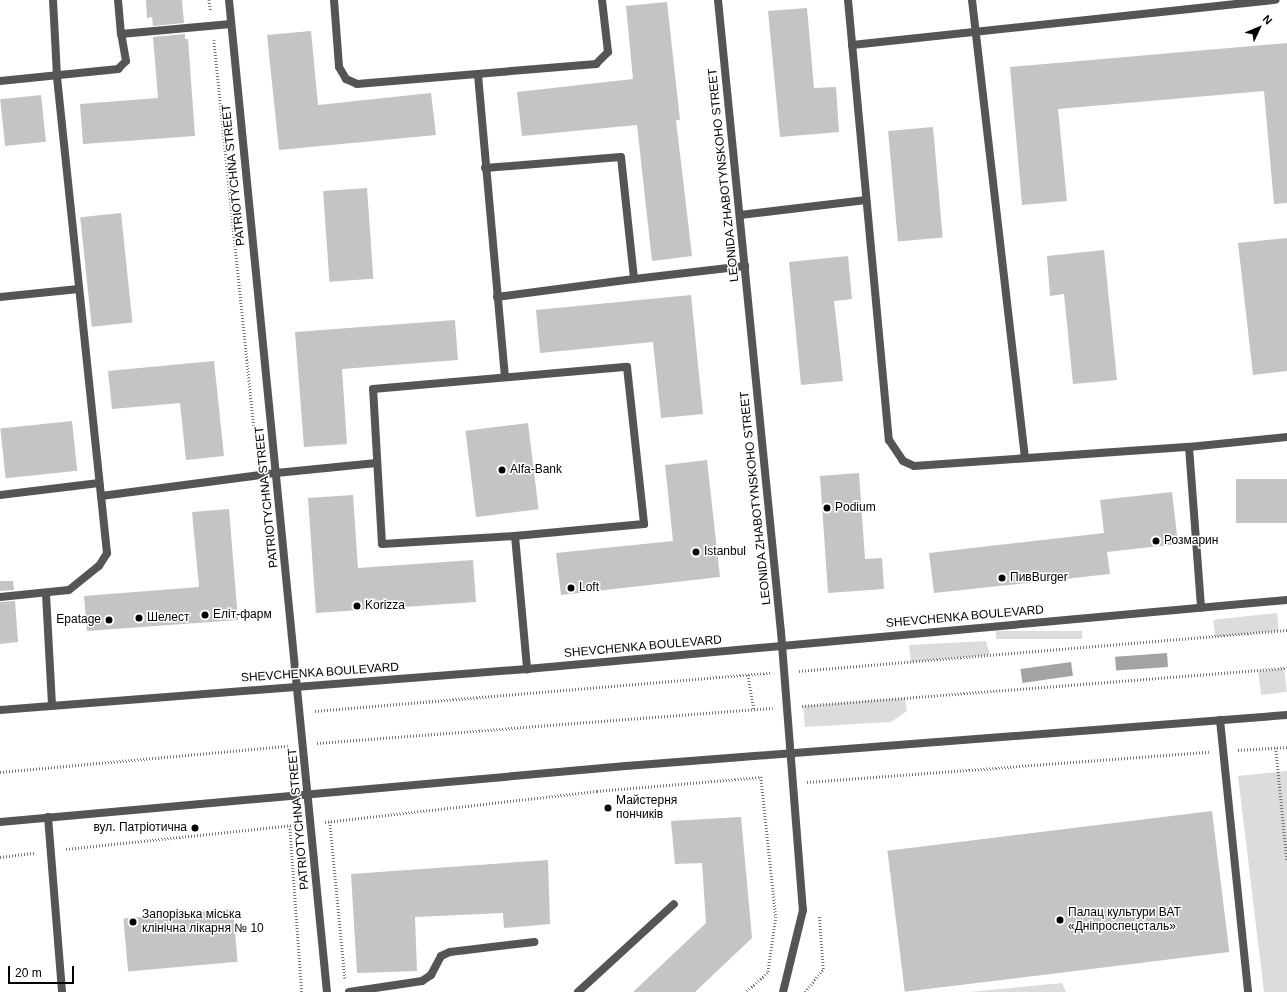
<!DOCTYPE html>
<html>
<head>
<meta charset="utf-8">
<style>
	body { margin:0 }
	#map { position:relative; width:1287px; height:992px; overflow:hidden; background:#fff; font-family:Helvetica,sans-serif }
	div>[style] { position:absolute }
	.green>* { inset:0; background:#dcdcdc; transform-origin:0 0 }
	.water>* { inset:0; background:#a3a3a3; transform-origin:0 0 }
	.building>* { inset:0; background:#c4c4c4; transform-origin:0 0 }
	.path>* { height:2.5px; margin-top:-1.25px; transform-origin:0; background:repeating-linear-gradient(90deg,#777 0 1px,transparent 0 3px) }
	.service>* { height:8px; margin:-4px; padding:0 4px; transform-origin:4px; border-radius:4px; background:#555 }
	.minor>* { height:8px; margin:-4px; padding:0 4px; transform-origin:4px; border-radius:4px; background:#555 }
	.tertiary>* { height:8px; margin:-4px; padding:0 4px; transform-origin:4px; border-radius:4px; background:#555 }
	.dots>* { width:11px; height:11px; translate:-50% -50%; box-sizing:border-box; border:2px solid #fff; border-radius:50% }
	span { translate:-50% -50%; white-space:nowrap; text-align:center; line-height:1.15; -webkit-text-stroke:3px #fff; paint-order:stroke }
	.street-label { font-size:12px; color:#000 }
	.poi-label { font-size:12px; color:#000 }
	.left { translate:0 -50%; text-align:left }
	.right { translate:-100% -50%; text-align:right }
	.north { position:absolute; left:1239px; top:8px; width:40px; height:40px; -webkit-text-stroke:3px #fff; paint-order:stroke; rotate:46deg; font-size:11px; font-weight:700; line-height:16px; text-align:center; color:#000 }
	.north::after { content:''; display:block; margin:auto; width:14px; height:18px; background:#000; clip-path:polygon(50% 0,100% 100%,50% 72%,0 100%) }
	.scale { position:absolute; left:8px; top:966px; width:66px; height:18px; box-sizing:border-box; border:2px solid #000; border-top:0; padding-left:5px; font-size:12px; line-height:14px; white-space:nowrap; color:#000; -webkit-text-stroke:3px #fff; paint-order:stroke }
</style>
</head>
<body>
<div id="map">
	<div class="green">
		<div style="left:1277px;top:613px;width:18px;height:64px;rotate:84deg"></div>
		<div style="left:1082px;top:631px;width:8px;height:86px;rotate:90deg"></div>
		<div style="clip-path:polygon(986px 641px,990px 655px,911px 662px,909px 645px)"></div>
		<div style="left:1284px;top:668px;width:24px;height:26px;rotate:83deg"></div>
		<div style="clip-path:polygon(905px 698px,907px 711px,891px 722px,805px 727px,803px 706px)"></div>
		<div style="clip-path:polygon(1287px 771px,1287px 992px,1264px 992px,1238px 776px)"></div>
		<div style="clip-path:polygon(1062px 983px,1066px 992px,969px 992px)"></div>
	</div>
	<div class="water">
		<div style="left:1167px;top:653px;width:14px;height:52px;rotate:86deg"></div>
		<div style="left:1071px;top:662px;width:14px;height:51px;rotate:82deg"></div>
	</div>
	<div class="building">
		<div style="clip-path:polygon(146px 0,182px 0,184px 23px,153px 26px,152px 17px,147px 18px)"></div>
		<div style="clip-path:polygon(667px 2px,680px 120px,676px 120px,692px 256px,652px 261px,637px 125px,522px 136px,517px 92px,633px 79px,626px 6px)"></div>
		<div style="clip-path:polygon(807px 8px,814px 88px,836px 87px,839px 132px,780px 137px,768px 11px)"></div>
		<div style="clip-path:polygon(311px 31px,318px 105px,431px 93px,436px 135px,279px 150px,267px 35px)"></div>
		<div style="clip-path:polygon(185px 34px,185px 39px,188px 39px,195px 136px,83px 144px,80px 104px,158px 98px,153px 37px)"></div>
		<div style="clip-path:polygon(1287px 43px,1287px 203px,1274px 204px,1264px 91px,1058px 109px,1067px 201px,1022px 205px,1010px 67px)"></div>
		<div style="left:41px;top:95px;width:47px;height:41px;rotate:84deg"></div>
		<div style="left:933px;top:127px;width:111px;height:45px;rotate:85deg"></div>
		<div style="left:367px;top:188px;width:91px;height:44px;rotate:86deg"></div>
		<div style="left:121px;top:213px;width:110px;height:41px;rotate:84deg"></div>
		<div style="clip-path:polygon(1287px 238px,1287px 371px,1253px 375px,1238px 243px)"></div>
		<div style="clip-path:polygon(1104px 250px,1117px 380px,1073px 384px,1064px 294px,1050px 296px,1047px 256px)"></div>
		<div style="clip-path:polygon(848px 256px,852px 299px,834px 301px,843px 381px,801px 385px,789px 262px)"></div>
		<div style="clip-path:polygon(691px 295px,703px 414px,661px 418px,653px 342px,540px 353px,536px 310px)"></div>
		<div style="clip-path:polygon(455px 320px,458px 360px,342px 369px,347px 444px,304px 447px,295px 332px)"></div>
		<div style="clip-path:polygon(214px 361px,224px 456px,186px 460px,180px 403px,112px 409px,108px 371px)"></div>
		<div style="left:72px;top:421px;width:50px;height:72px;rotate:84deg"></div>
		<div style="left:528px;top:423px;width:87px;height:63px;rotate:83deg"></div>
		<div style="clip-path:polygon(707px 460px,720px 577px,561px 595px,556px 553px,673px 541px,665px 465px)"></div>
		<div style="clip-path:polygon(859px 473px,865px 559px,882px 558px,884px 589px,828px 593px,820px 476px)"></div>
		<div style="left:1287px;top:479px;width:44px;height:51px;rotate:90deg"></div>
		<div style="clip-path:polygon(1172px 492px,1178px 544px,1107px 552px,1110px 574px,934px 593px,929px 553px,1104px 533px,1100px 500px)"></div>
		<div style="clip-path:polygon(353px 495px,358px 568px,473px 560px,476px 602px,316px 613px,308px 498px)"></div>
		<div style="clip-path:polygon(229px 509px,238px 620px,87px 631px,84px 596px,199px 587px,192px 512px)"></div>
		<div style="clip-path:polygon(0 581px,13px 581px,14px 590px,0 591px)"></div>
		<div style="clip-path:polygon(15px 601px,18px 642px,0 644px,0 602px)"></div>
		<div style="left:1212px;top:811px;width:142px;height:327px;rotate:83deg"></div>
		<div style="clip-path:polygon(741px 817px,752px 938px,695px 992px,633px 992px,706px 923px,702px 863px,675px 864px,671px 821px)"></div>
		<div style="clip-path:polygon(548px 860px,550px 924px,504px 928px,503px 913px,415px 917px,417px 971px,357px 973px,351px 874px)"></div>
		<div style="left:233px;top:909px;width:53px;height:110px;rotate:85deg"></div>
	</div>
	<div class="path">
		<div style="left:209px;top:0;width:11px;rotate:80deg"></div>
		<div style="left:214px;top:40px;width:389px;rotate:84.1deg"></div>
		<div style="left:799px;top:671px;width:490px;rotate:-4.8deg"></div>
		<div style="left:748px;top:675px;width:36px;rotate:80deg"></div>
		<div style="left:802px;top:706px;width:486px;rotate:-4.5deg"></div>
		<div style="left:315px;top:711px;width:457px;rotate:-4.8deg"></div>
		<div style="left:317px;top:743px;width:457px;rotate:-4.4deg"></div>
		<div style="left:1276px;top:748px;width:114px;rotate:84.4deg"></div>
		<div style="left:1238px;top:750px;width:49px;rotate:-3.5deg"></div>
		<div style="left:0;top:772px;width:289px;rotate:-5.2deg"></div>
		<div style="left:807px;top:782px;width:403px;rotate:-4.3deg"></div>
		<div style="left:325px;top:822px;width:274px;rotate:-6.5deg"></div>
		<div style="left:597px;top:791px;width:165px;rotate:-4.9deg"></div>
		<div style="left:761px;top:777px;width:141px;rotate:83.9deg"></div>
		<div style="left:776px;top:917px;width:57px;rotate:98.1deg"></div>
		<div style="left:768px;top:973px;width:29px;rotate:139deg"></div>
		<div style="left:330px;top:822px;width:158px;rotate:84.5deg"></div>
		<div style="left:290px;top:826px;width:166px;rotate:85.9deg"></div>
		<div style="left:66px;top:849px;width:231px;rotate:-6deg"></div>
		<div style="left:0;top:857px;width:35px;rotate:-7deg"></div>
		<div style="left:805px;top:992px;width:29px;rotate:-52deg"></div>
		<div style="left:823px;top:969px;width:54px;rotate:-94.2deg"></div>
	</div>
	<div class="service">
		<div style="left:118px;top:0;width:34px;rotate:85deg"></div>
		<div style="left:334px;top:0;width:67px;rotate:85.7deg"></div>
		<div style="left:339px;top:67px;width:14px;rotate:60deg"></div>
		<div style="left:346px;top:79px;width:12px;rotate:24deg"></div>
		<div style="left:357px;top:84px;width:240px;rotate:-4.8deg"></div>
		<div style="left:596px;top:64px;width:17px;rotate:-45deg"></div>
		<div style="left:608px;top:52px;width:52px;rotate:-96.6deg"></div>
		<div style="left:848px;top:0;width:442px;rotate:84.7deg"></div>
		<div style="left:889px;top:440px;width:25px;rotate:56deg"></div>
		<div style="left:903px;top:461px;width:12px;rotate:24deg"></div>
		<div style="left:914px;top:466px;width:276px;rotate:-4deg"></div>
		<div style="left:1189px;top:447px;width:99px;rotate:-5.8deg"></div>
		<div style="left:972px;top:0;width:461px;rotate:83.4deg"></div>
		<div style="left:852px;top:45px;width:426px;rotate:-6.1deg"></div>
		<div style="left:478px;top:75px;width:303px;rotate:84.9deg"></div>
		<div style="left:0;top:81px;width:119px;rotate:-5.8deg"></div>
		<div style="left:118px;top:69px;width:11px;rotate:-45deg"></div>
		<div style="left:126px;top:61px;width:27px;rotate:-100deg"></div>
		<div style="left:121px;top:34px;width:110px;rotate:-5.2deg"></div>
		<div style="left:485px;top:168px;width:136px;rotate:-4.6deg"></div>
		<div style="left:621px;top:157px;width:123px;rotate:83.9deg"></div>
		<div style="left:634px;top:279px;width:112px;rotate:-6.7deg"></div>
		<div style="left:740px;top:215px;width:127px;rotate:-6.8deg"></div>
		<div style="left:0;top:297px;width:79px;rotate:-5.8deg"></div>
		<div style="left:497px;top:297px;width:138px;rotate:-7.5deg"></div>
		<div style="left:627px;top:367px;width:158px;rotate:83.8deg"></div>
		<div style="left:644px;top:524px;width:130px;rotate:174.7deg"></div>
		<div style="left:515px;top:536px;width:133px;rotate:176.6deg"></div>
		<div style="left:382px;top:544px;width:155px;rotate:-93.3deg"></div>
		<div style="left:373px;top:389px;width:255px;rotate:-5deg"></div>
		<div style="left:1189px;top:447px;width:161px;rotate:85.7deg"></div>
		<div style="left:0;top:495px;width:100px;rotate:-6.9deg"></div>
		<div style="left:101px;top:496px;width:177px;rotate:-7.5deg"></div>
		<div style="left:276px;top:473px;width:101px;rotate:-5.7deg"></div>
		<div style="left:515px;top:536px;width:134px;rotate:84.8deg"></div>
		<div style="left:46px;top:594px;width:112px;rotate:86.9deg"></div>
		<div style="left:0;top:597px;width:69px;rotate:-5.8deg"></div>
		<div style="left:69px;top:590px;width:38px;rotate:-39deg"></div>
		<div style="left:99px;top:566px;width:15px;rotate:-58deg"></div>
		<div style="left:107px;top:553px;width:480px;rotate:-96deg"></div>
		<div style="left:57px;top:76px;width:76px;rotate:-93deg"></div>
		<div style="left:1220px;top:720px;width:273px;rotate:84.1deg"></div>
		<div style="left:48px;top:817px;width:176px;rotate:85.4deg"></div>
		<div style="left:349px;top:992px;width:74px;rotate:-8.6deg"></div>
		<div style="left:422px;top:981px;width:11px;rotate:-34deg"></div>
		<div style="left:431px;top:975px;width:21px;rotate:-62deg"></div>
		<div style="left:441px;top:956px;width:10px;rotate:-24deg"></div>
		<div style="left:450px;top:952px;width:85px;rotate:-6.8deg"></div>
		<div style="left:578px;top:992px;width:130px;rotate:-42.5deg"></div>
	</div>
	<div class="minor">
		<div style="left:229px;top:0;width:997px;rotate:84.36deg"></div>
		<div style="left:718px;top:0;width:635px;rotate:84.31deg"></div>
		<div style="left:781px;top:632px;width:279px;rotate:85.5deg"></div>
		<div style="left:803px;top:910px;width:84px;rotate:103.7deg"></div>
	</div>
	<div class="tertiary">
		<div style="left:0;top:710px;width:529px;rotate:-4.45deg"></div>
		<div style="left:527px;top:669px;width:763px;rotate:-5.19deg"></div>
		<div style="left:0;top:822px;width:628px;rotate:-5.11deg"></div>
		<div style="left:626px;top:766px;width:663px;rotate:-4.41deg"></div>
	</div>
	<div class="dots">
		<div style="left:502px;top:470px;background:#000"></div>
		<div style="left:827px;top:508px;background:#000"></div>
		<div style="left:1156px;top:541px;background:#000"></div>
		<div style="left:696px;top:552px;background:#000"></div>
		<div style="left:1002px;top:578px;background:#000"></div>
		<div style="left:571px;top:588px;background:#000"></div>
		<div style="left:357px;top:606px;background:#000"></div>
		<div style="left:205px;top:615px;background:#000"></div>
		<div style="left:139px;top:618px;background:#000"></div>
		<div style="left:109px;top:620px;background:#000"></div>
		<div style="left:608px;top:808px;background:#000"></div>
		<div style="left:195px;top:828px;background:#000"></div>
		<div style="left:1060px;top:920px;background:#000"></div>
		<div style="left:133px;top:922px;background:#000"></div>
	</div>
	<div class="street-label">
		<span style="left:234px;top:175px;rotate:-96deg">PATRIOTYCHNA STREET</span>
		<span style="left:724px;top:175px;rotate:-96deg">LEONIDA ZHABOTYNSKOHO STREET</span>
		<span style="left:267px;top:497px;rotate:-96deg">PATRIOTYCHNA STREET</span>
		<span style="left:756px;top:498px;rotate:-96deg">LEONIDA ZHABOTYNSKOHO STREET</span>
		<span style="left:965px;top:617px;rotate:-5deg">SHEVCHENKA BOULEVARD</span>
		<span style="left:643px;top:647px;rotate:-5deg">SHEVCHENKA BOULEVARD</span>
		<span style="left:320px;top:673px;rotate:-4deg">SHEVCHENKA BOULEVARD</span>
		<span style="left:299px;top:819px;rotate:-95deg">PATRIOTYCHNA STREET</span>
	</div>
	<div class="poi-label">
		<span class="left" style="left:510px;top:470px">Alfa-Bank</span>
		<span class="left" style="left:835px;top:508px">Podium</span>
		<span class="left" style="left:1164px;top:541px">Розмарин</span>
		<span class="left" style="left:704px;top:552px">Istanbul</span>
		<span class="left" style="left:1010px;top:578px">ПивBurger</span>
		<span class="left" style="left:579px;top:588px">Loft</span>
		<span class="left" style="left:365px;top:606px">Korizza</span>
		<span class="left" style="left:213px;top:615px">Еліт-фарм</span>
		<span class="left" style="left:147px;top:618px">Шелест</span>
		<span class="right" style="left:101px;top:620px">Epatage</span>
		<span class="left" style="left:616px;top:808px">Майстерня<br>пончиків</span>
		<span class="right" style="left:187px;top:828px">вул. Патріотична</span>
		<span class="left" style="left:1068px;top:920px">Палац культури ВАТ<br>«Дніпроспецсталь»</span>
		<span class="left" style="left:142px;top:922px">Запорізька міська<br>клінічна лікарня № 10</span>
	</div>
	<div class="north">N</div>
	<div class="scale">20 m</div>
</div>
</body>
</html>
